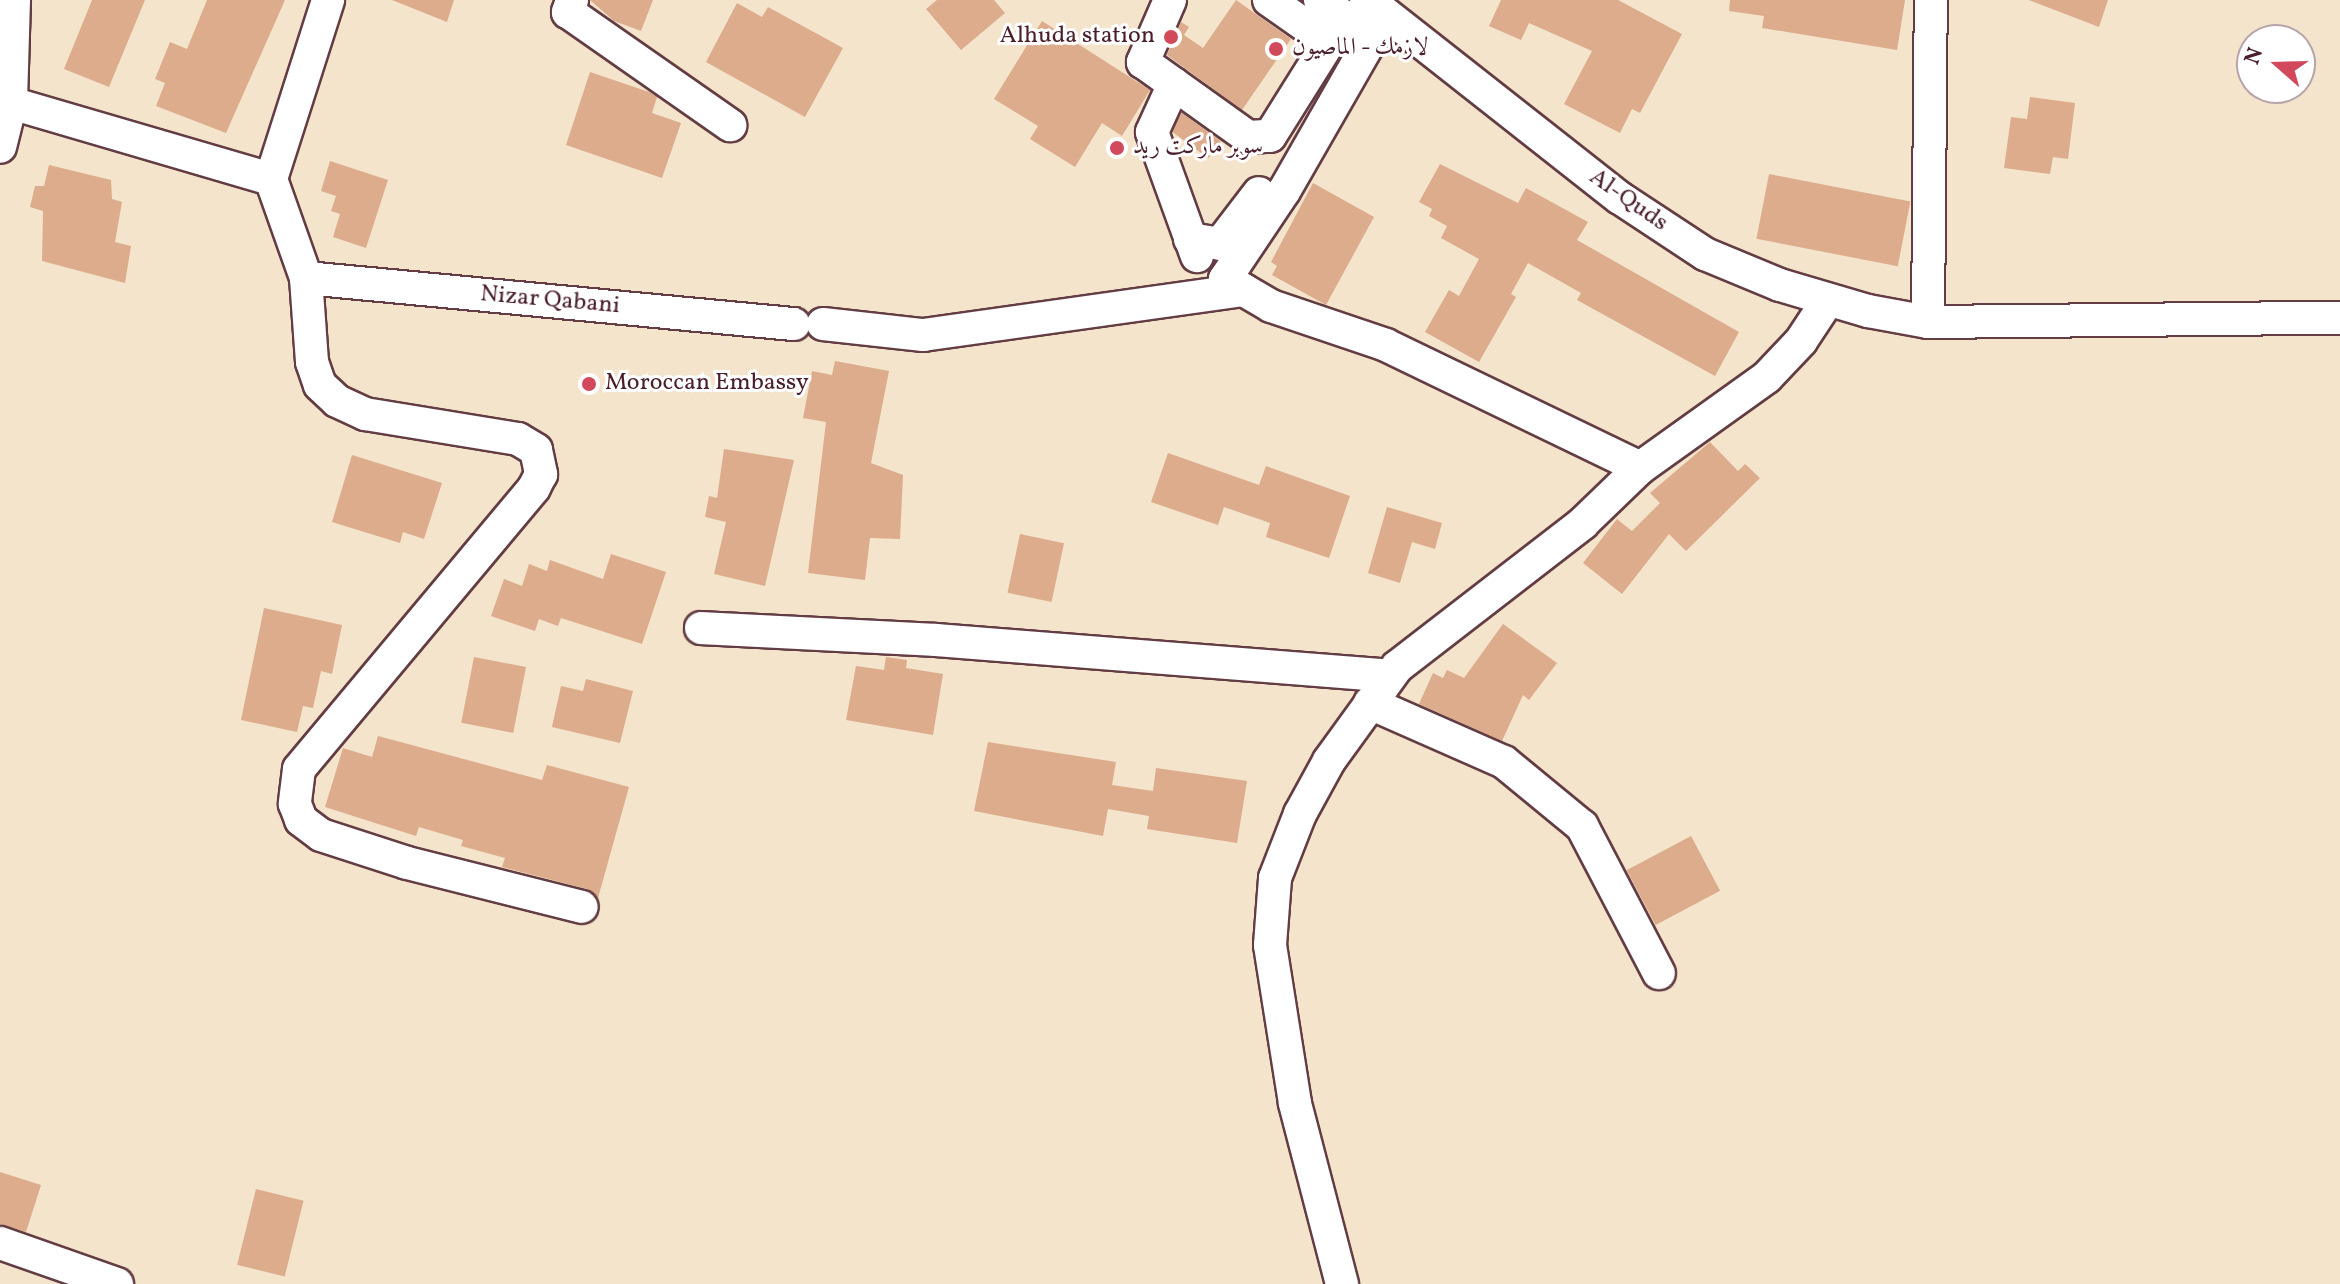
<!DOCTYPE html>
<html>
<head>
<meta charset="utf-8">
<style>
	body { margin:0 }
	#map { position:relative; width:2340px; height:1284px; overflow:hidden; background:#f3e4cb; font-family:Vollkorn,Amiri,serif }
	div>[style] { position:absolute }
	.building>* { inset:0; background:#ddac8c; transform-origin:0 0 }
	.roads { filter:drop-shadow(2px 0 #633d43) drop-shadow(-2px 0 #633d43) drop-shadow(0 2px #633d43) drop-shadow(0 -2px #633d43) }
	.minor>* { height:32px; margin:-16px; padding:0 16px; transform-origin:16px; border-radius:16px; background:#fff }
	.dots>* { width:22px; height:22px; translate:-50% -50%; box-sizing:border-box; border:4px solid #fff; border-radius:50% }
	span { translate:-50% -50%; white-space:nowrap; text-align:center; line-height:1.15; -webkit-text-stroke:6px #fff; paint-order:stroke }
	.poi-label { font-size:24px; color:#4a1f2b }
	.right { translate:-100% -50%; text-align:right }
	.left { translate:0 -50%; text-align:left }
	.street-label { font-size:24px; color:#4a1f2b }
	.north { position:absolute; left:2236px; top:24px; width:80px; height:80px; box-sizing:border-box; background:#fff; border:2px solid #b7a5aa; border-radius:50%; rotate:290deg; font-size:22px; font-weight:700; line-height:32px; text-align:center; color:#4a1f2b }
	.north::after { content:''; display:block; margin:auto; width:28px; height:36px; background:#d1495b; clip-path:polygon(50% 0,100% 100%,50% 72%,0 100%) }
</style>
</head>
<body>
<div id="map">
	<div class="building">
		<div style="clip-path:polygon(92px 0,145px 0,109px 87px,64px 69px)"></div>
		<div style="clip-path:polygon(207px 0,285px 0,226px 133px,156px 106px,165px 83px,155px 79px,170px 42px,187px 49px)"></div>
		<div style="clip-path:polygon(392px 0,454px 0,447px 22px)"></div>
		<div style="clip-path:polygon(590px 0,653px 0,641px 31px,614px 21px)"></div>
		<div style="clip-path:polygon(937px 0,994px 0,1005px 13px,961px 50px,926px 9px)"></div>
		<div style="clip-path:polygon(1236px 0,1291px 39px,1242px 110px,1167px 55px,1181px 22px,1189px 27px,1184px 35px,1203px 48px)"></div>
		<div style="clip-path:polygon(1501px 0,1618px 0,1682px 34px,1640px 113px,1632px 109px,1620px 133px,1564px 104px,1592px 51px,1529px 23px,1521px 40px,1489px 26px)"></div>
		<div style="clip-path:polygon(1730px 0,1905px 0,1897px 50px,1762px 28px,1764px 16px,1729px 11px)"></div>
		<div style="clip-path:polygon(2029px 0,2108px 0,2099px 27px)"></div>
		<div style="clip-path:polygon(737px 3px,762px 17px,768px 7px,843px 48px,805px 117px,706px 62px)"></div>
		<div style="clip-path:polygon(1042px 21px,1150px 90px,1122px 136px,1102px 123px,1075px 167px,1030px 139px,1038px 126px,994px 99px)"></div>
		<div style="clip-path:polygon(590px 72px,649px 92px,657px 97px,652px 113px,681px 123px,662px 178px,566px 145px)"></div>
		<div style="clip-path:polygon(2030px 97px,2075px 103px,2068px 159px,2053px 157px,2050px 174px,2004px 168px,2011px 117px,2027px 119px)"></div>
		<div style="left:1182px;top:113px;width:48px;height:21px;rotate:36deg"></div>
		<div style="clip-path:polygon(330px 161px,388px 180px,366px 248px,333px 237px,340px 214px,331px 211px,336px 196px,321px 191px)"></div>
		<div style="clip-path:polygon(1440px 164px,1518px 203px,1526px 188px,1588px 222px,1577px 240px,1739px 332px,1715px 376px,1577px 300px,1581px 293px,1528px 263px,1511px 294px,1516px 297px,1479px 362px,1425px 332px,1449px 290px,1459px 296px,1479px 259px,1441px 238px,1447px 226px,1429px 216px,1432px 209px,1419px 202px)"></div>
		<div style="clip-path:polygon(49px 165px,111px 180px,112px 199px,122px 202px,115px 242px,131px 246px,125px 283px,42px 261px,43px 211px,30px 207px,35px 186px,44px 186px)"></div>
		<div style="left:1769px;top:174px;width:144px;height:66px;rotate:11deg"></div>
		<div style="clip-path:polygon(1313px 183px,1374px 217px,1326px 305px,1272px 275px,1277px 266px,1271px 262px)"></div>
		<div style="clip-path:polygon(835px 361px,889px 371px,871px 463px,903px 475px,900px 539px,870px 538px,865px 580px,808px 573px,826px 422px,803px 418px,812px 371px,832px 375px)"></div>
		<div style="clip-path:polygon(1710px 442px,1738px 471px,1745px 464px,1760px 478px,1686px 551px,1669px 534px,1622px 594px,1583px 563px,1617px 519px,1632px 531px,1660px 503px,1650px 493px)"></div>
		<div style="clip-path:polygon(724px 449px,794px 460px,765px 586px,714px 574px,726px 522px,705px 517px,709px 496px,717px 498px)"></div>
		<div style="clip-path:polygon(1168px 453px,1259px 485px,1266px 466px,1350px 496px,1329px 558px,1266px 537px,1270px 523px,1224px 507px,1218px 525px,1151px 502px)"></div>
		<div style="clip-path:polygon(352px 455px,442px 483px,424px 539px,403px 532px,400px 543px,332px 522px)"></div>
		<div style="clip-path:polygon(1387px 507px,1442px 523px,1435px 549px,1412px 542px,1400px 583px,1368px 573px)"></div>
		<div style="left:1020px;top:534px;width:45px;height:60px;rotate:12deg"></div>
		<div style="clip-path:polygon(611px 554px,666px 572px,642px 644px,561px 618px,558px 626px,539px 619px,535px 631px,491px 616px,504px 579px,522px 586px,529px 564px,547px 571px,550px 560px,603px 579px)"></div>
		<div style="clip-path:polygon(264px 608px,342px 625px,332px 674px,321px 671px,313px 708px,303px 706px,297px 732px,241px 720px)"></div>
		<div style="clip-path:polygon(1503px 624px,1557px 663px,1529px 700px,1523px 695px,1502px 741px,1419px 704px,1433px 673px,1443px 678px,1447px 670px,1464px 678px)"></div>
		<div style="left:474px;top:657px;width:53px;height:67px;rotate:11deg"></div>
		<div style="clip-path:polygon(886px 657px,907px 660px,906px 668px,943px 674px,933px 735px,846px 720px,856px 666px,884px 670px)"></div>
		<div style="clip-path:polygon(586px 679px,633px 691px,620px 743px,552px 727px,561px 686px,583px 691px)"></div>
		<div style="clip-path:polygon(378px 736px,542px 780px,547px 765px,629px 787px,598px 898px,587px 889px,502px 867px,505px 858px,461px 846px,463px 840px,419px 827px,416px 836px,325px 807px,343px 748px,372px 757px)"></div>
		<div style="clip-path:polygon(988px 742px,1116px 762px,1112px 785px,1153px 791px,1156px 768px,1247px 781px,1237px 843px,1147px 829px,1149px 816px,1108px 809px,1103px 836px,974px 811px)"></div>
		<div style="left:1691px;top:836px;width:62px;height:73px;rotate:62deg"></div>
		<div style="clip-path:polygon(0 1172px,41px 1185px,26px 1232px,0 1224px)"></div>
		<div style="left:256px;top:1189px;width:49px;height:78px;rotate:14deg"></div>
	</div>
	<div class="roads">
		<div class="minor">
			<div style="left:14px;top:0;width:103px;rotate:91.7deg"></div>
			<div style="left:11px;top:103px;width:271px;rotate:16.3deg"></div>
			<div style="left:271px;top:179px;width:105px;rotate:70.5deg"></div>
			<div style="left:306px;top:278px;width:84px;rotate:85.9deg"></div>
			<div style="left:312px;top:362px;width:24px;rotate:71deg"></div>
			<div style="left:320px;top:385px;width:23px;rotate:43deg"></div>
			<div style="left:337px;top:401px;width:31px;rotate:25deg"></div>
			<div style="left:365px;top:414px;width:155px;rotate:9.3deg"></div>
			<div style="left:518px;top:439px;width:21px;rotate:31deg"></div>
			<div style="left:536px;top:450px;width:25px;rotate:78deg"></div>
			<div style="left:541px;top:474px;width:16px;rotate:117deg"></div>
			<div style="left:534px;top:488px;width:366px;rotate:129.9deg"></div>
			<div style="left:299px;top:769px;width:35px;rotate:97deg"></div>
			<div style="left:295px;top:804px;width:17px;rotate:69deg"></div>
			<div style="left:301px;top:820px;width:25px;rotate:37deg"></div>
			<div style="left:321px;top:835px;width:90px;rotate:18deg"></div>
			<div style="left:407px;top:863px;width:180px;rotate:14.1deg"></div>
			<div style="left:572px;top:0;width:13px;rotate:108deg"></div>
			<div style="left:568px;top:12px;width:198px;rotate:34.9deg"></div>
			<div style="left:1170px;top:0;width:68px;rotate:113.5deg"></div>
			<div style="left:1143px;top:62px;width:129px;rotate:35.5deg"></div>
			<div style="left:1248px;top:137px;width:22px;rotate:-3deg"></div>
			<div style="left:1270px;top:136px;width:111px;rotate:-57.9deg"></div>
			<div style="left:1329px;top:42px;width:57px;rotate:-42.9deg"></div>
			<div style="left:1269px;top:0;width:73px;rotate:35deg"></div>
			<div style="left:1320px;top:0;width:38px;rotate:35deg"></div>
			<div style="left:1351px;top:22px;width:18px;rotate:90deg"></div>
			<div style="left:1368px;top:0;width:320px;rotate:38.2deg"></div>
			<div style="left:1620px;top:198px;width:102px;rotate:33.4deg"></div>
			<div style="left:1705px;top:254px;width:81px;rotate:22.5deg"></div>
			<div style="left:1780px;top:285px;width:92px;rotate:16.5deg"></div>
			<div style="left:1868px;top:311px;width:61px;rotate:10.4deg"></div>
			<div style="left:1928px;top:322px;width:412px;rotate:-0.6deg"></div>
			<div style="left:1385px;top:15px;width:203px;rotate:119.8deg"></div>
			<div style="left:1284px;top:191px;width:106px;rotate:123.8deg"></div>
			<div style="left:1225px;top:279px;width:53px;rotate:30.4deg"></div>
			<div style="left:1271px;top:306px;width:121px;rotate:18.7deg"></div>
			<div style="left:1386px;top:345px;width:282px;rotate:25.8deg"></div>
			<div style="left:1174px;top:84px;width:53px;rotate:114.6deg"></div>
			<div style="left:1152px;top:132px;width:132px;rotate:70.1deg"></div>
			<div style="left:0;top:97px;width:13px;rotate:29deg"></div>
			<div style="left:11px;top:103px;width:45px;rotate:104deg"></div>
			<div style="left:271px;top:179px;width:188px;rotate:-72.3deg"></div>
			<div style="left:1190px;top:239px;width:30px;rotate:9deg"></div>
			<div style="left:1220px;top:244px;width:64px;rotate:-52.6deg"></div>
			<div style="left:306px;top:278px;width:490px;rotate:5.4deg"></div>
			<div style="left:1928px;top:322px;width:322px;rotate:-89.5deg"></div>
			<div style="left:823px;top:324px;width:101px;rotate:6.3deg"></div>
			<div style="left:923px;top:335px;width:324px;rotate:-8deg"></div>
			<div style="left:701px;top:628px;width:235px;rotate:2.9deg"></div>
			<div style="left:936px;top:640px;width:455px;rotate:4.5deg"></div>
			<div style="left:1370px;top:703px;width:146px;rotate:23.8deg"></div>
			<div style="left:1504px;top:762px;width:101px;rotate:39.4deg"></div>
			<div style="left:1582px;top:826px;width:166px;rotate:62.4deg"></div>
			<div style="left:0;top:1243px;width:124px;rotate:19.3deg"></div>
			<div style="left:1342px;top:1284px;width:187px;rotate:-104.6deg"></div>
			<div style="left:1295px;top:1103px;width:160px;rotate:-99deg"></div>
			<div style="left:1270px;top:945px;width:67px;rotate:-85.7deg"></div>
			<div style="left:1275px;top:878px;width:69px;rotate:-68.7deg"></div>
			<div style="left:1300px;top:814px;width:60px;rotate:-61.3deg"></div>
			<div style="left:1329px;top:761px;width:116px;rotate:-54.1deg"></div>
			<div style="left:1397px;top:667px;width:235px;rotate:-37.7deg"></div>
			<div style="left:1583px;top:523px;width:79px;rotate:-44deg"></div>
			<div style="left:1640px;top:468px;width:156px;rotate:-35.6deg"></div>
			<div style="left:1767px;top:377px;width:50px;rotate:-46.6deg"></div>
			<div style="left:1801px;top:341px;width:49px;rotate:-56.6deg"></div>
		</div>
	</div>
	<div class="dots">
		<div style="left:1171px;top:37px;background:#d1495b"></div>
		<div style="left:1276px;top:49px;background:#d1495b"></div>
		<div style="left:1117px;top:148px;background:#d1495b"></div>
		<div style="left:589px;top:384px;background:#d1495b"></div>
	</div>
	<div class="poi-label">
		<span class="right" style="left:1155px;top:37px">Alhuda station</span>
		<span class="left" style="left:1292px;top:49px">لازمك - الماصيون</span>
		<span class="left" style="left:1133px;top:148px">سوبر ماركت ريد</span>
		<span class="left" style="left:605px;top:384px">Moroccan Embassy</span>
	</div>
	<div class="street-label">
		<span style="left:1628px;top:201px;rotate:35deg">Al-Quds</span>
		<span style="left:550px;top:301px;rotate:5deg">Nizar Qabani</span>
	</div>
	<div class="north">N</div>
</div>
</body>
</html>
